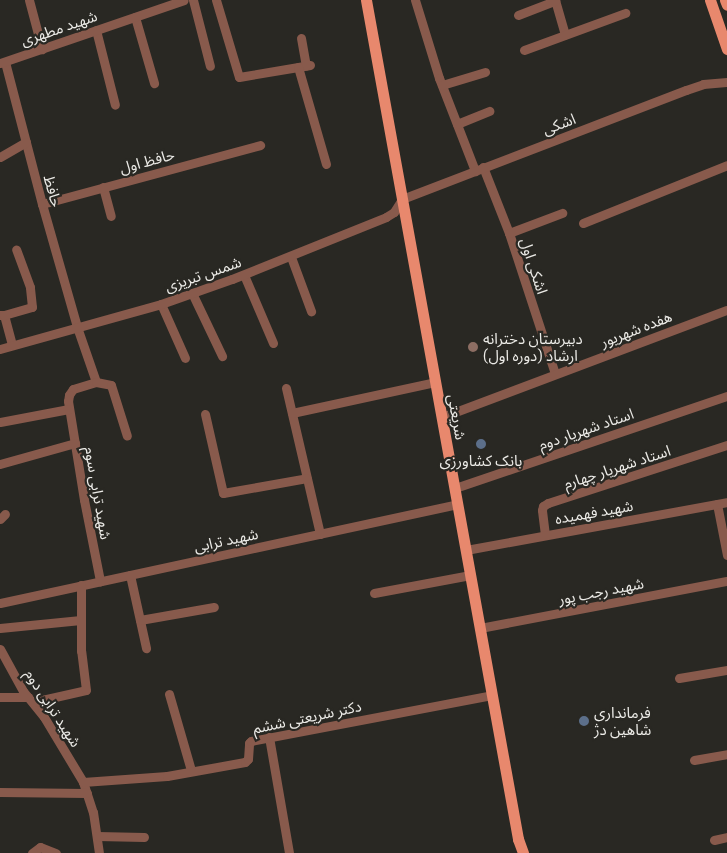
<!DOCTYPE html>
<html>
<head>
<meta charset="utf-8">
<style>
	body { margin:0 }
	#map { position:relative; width:727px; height:853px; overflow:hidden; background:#292823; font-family:"Exo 2","Noto Sans Arabic",sans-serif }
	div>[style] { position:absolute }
	.minor>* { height:9px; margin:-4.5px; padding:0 4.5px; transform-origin:4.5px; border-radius:4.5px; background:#885a4c }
	.major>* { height:11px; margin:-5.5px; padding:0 5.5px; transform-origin:5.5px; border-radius:5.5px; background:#e8886d }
	.dots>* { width:14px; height:14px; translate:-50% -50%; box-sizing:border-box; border:2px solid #292823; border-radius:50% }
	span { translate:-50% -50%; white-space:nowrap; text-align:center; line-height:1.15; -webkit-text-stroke:4.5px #292823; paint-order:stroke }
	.street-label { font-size:15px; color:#ecebe7 }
	.poi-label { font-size:15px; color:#ecebe7 }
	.left { translate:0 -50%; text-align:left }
</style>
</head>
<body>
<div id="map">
	<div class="minor">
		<div style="left:29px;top:0;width:51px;rotate:75.1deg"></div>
		<div style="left:193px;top:0;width:68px;rotate:75.6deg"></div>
		<div style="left:216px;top:0;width:80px;rotate:73.4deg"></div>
		<div style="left:239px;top:77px;width:72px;rotate:-9.6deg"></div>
		<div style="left:415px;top:0;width:82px;rotate:72.9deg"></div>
		<div style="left:439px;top:78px;width:100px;rotate:68.8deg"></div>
		<div style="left:555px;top:0;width:36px;rotate:74deg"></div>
		<div style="left:518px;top:15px;width:40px;rotate:-21deg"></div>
		<div style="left:135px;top:17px;width:69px;rotate:73.9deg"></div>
		<div style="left:96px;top:30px;width:77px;rotate:75.8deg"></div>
		<div style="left:301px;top:38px;width:28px;rotate:80deg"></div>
		<div style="left:524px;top:50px;width:108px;rotate:-20.1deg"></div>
		<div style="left:5px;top:62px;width:147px;rotate:75.4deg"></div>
		<div style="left:42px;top:204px;width:128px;rotate:74.1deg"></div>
		<div style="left:77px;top:327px;width:58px;rotate:70.9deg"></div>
		<div style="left:96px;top:382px;width:24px;rotate:163deg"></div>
		<div style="left:73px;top:389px;width:7px;rotate:124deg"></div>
		<div style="left:69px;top:395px;width:6px;rotate:99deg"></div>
		<div style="left:68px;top:401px;width:100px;rotate:80.8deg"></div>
		<div style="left:84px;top:500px;width:83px;rotate:78.8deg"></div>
		<div style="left:0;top:63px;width:194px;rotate:-18.9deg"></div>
		<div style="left:298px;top:67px;width:101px;rotate:73.9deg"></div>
		<div style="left:442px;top:85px;width:45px;rotate:-16.8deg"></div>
		<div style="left:457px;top:124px;width:35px;rotate:-22deg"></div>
		<div style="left:0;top:157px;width:30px;rotate:-30deg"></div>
		<div style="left:483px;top:167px;width:71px;rotate:68.5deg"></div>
		<div style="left:509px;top:233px;width:148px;rotate:71.9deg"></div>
		<div style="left:103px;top:187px;width:30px;rotate:75deg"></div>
		<div style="left:42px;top:204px;width:226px;rotate:-15.1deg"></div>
		<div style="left:583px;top:223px;width:155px;rotate:-21.9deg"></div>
		<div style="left:509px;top:233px;width:57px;rotate:-20.7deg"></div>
		<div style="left:291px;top:257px;width:58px;rotate:69.7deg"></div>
		<div style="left:244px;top:275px;width:74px;rotate:66.9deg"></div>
		<div style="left:192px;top:293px;width:70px;rotate:64.5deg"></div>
		<div style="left:161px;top:304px;width:59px;rotate:66deg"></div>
		<div style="left:0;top:315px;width:4px"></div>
		<div style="left:4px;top:315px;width:31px;rotate:75deg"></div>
		<div style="left:4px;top:315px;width:29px;rotate:-16deg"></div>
		<div style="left:32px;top:307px;width:20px;rotate:-96deg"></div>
		<div style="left:30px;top:287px;width:40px;rotate:-110.2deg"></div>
		<div style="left:0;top:349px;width:167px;rotate:-15.6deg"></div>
		<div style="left:161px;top:304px;width:75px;rotate:-19.4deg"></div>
		<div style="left:232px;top:279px;width:166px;rotate:-21.9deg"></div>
		<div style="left:386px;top:217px;width:9px;rotate:-32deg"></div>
		<div style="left:394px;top:212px;width:15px;rotate:-58deg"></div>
		<div style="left:402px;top:199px;width:304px;rotate:-21deg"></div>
		<div style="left:686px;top:90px;width:18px;rotate:-19deg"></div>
		<div style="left:703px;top:84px;width:24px;rotate:-5deg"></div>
		<div style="left:96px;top:382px;width:15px;rotate:11deg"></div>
		<div style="left:111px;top:385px;width:53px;rotate:72.6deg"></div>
		<div style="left:286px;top:388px;width:150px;rotate:76.9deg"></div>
		<div style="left:292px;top:413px;width:146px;rotate:-12.2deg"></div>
		<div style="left:205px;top:414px;width:81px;rotate:77.2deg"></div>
		<div style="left:223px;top:493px;width:85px;rotate:-10.1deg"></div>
		<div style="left:442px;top:417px;width:304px;rotate:-20.6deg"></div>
		<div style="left:0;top:422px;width:70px;rotate:-10.7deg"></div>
		<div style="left:0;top:464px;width:78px;rotate:-15.6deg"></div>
		<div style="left:455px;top:488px;width:287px;rotate:-18.7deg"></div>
		<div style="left:717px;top:504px;width:52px;rotate:78.9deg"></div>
		<div style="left:0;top:519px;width:7px;rotate:-45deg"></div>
		<div style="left:545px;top:535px;width:25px;rotate:-97deg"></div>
		<div style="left:542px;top:510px;width:4px;rotate:-76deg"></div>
		<div style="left:543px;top:506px;width:6px;rotate:-31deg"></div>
		<div style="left:548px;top:503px;width:188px;rotate:-18deg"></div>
		<div style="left:466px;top:550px;width:265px;rotate:-10.4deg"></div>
		<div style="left:130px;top:575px;width:75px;rotate:77.6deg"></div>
		<div style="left:374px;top:593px;width:98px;rotate:-10.6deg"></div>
		<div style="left:0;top:603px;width:468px;rotate:-12.2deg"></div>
		<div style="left:140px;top:620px;width:75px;rotate:-10deg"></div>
		<div style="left:0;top:628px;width:81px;rotate:-5.6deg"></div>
		<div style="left:480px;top:628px;width:251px;rotate:-10.8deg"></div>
		<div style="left:0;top:649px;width:48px;rotate:61.3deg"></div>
		<div style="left:23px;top:691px;width:33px;rotate:51deg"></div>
		<div style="left:44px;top:717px;width:76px;rotate:59deg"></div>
		<div style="left:83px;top:782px;width:32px;rotate:72deg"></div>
		<div style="left:93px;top:812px;width:41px;rotate:81.7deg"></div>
		<div style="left:679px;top:678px;width:49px;rotate:-9.5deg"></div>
		<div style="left:169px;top:694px;width:79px;rotate:73.9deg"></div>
		<div style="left:0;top:697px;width:28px"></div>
		<div style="left:33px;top:702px;width:54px;rotate:-12.8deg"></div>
		<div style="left:86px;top:690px;width:39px;rotate:-97deg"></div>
		<div style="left:81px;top:651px;width:66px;rotate:-90deg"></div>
		<div style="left:269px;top:737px;width:118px;rotate:80.2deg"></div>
		<div style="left:694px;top:760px;width:34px;rotate:-10deg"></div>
		<div style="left:83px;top:782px;width:84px;rotate:-4.1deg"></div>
		<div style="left:167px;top:776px;width:79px;rotate:-10.2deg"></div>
		<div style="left:245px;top:762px;width:4px;rotate:-45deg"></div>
		<div style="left:248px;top:759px;width:16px;rotate:-86deg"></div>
		<div style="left:249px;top:743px;width:3px;rotate:-45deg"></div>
		<div style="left:251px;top:741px;width:245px;rotate:-10.8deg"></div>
		<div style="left:0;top:792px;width:87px;rotate:0.7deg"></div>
		<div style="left:97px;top:836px;width:47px;rotate:1.2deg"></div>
		<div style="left:714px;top:840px;width:13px;rotate:-13deg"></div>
		<div style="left:32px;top:853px;width:10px;rotate:-37deg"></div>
		<div style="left:40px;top:847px;width:17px;rotate:21deg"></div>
	</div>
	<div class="major">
		<div style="left:366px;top:0;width:853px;rotate:79.73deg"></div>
		<div style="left:518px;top:839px;width:15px;rotate:70deg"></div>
		<div style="left:710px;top:0;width:52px;rotate:70.9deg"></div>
		<div style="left:725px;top:0;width:5px;rotate:68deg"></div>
	</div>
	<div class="dots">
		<div style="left:473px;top:347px;background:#8d6e63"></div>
		<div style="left:481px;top:444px;background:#5c6f8a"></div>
		<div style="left:584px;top:721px;background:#5c6f8a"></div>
	</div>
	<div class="street-label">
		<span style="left:59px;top:28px;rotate:-19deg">شهید مطهری</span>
		<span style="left:559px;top:124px;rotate:-21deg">اشکی</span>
		<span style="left:147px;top:161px;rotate:-15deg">حافظ اول</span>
		<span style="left:53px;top:191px;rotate:75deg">حافظ</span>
		<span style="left:534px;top:266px;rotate:72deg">اشکی اول</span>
		<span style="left:203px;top:274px;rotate:-19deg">شمس تبریزی</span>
		<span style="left:636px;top:329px;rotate:-21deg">هفده شهریور</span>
		<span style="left:457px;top:417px;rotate:80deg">شریعتی</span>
		<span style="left:586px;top:429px;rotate:-19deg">استاد شهریار دوم</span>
		<span style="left:617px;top:467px;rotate:-18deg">استاد شهریار چهارم</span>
		<span style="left:98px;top:493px;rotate:80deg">شهید ترابی سوم</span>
		<span style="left:594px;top:512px;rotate:-10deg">شهید فهمیده</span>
		<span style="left:226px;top:540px;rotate:-12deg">شهید ترابی</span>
		<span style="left:601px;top:591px;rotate:-11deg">شهید رجب پور</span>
		<span style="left:53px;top:708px;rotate:57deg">شهید ترابی دوم</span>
		<span style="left:307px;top:717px;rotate:-12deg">دکتر شریعتی ششم</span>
	</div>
	<div class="poi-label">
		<span class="left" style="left:483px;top:347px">دبیرستان دخترانه<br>ارشاد (دوره اول)</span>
		<span style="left:481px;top:461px">بانک کشاورزی</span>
		<span class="left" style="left:594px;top:721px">فرمانداری<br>شاهین دژ</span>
	</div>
</div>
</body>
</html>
